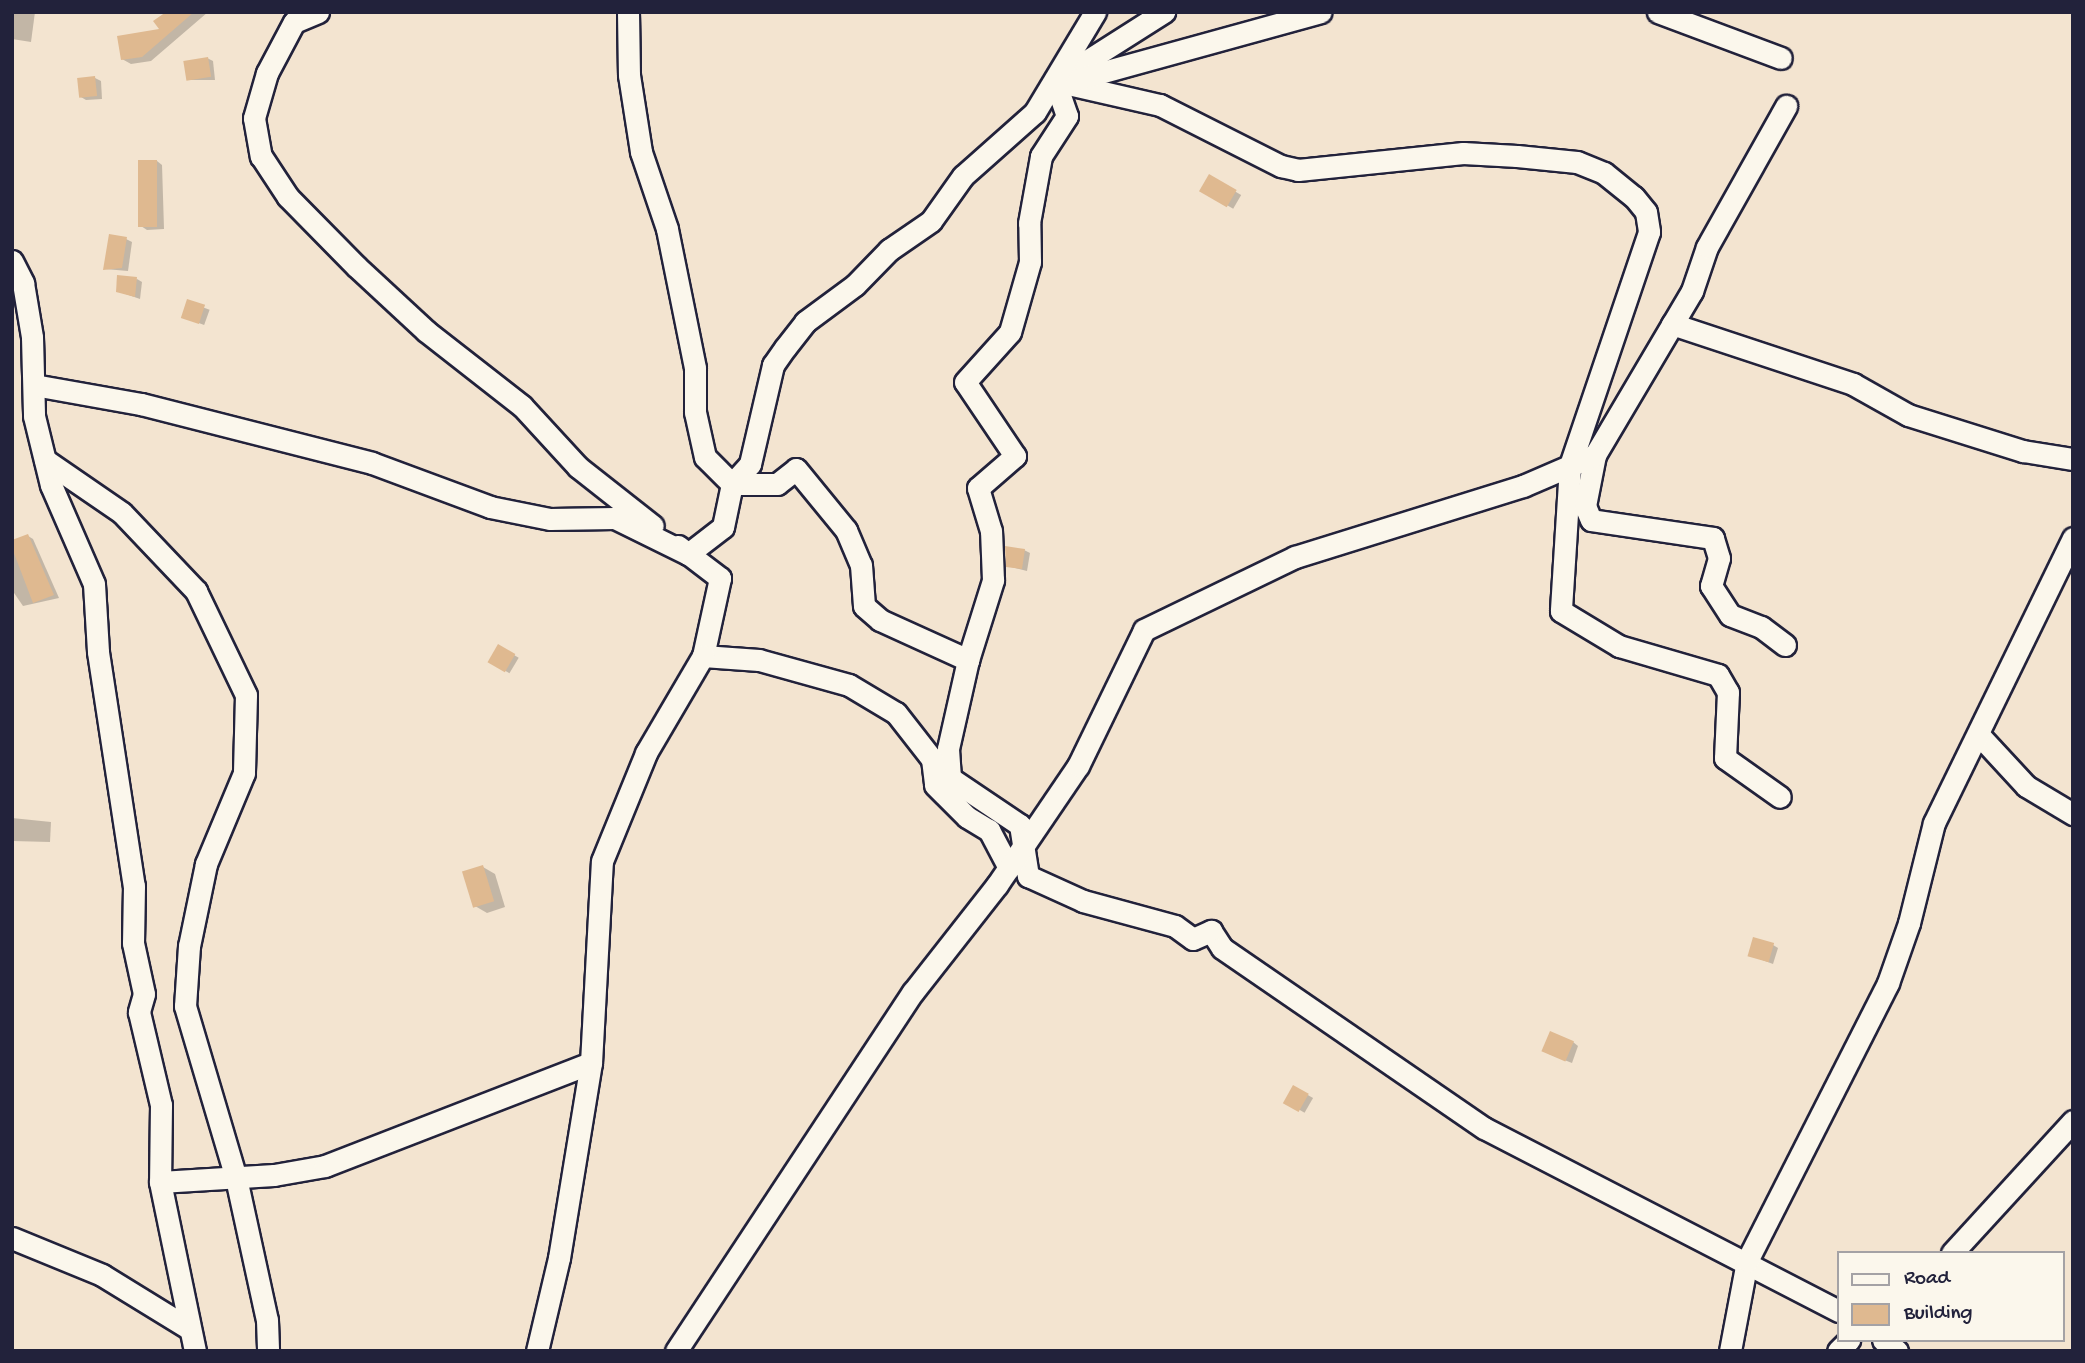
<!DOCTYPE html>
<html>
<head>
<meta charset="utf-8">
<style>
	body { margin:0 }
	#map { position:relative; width:2085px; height:1363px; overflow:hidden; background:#f3e4d0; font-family:"Gochi Hand",sans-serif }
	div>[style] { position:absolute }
	.shadow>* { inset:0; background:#0003; transform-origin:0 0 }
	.building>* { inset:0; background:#dfb990; transform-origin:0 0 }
	.roads { filter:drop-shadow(2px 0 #22223b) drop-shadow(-2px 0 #22223b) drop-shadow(0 2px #22223b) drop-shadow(0 -2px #22223b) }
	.street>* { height:21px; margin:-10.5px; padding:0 10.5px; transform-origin:10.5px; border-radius:10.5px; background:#fbf7ec }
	span { translate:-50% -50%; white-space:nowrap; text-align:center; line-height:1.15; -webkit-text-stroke:5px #fbf7ec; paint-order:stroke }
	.frame { position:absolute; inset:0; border:14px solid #22223b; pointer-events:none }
	.legend { position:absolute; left:1837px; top:1251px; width:228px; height:91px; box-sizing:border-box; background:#fbf7ec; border:2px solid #a4a2a5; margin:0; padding:9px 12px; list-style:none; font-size:21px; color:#22223b }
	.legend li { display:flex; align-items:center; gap:14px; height:35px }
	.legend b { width:35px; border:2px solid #a4a2a5 }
</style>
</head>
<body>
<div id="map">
	<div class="shadow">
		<div style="clip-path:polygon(12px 12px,35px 12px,31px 42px,12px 39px)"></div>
		<div style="clip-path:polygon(169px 12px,208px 12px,151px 61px,131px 64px,122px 59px,162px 31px)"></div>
		<div style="clip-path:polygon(207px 58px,213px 61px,215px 80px,187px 80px)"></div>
		<div style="clip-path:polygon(95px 78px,101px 81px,102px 99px,86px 100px,81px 97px)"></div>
		<div style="clip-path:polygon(157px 161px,162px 165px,164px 229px,147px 230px,141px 226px)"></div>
		<div style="left:1210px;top:177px;width:36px;height:16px;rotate:30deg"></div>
		<div style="clip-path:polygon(126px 239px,132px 242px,128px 271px,105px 269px)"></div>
		<div style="clip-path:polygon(137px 279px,142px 282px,140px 299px,117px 291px)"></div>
		<div style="left:188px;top:302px;width:23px;height:16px;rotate:20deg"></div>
		<div style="clip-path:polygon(28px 536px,33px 539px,59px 598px,23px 606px,12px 590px,12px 542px)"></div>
		<div style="clip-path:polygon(1024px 550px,1030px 553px,1027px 571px,1007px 566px)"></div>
		<div style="left:499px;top:646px;width:23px;height:18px;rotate:31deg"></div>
		<div style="clip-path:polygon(12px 818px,51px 822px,50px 842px,12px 841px)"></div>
		<div style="clip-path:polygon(483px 867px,495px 874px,505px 907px,487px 913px,475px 906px)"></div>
		<div style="clip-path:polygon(1773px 945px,1778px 948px,1773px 964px,1749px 955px)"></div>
		<div style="clip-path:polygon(1573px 1042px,1578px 1046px,1572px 1063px,1549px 1054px)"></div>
		<div style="left:1294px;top:1087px;width:22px;height:17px;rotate:30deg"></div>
	</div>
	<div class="building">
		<div style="clip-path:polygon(166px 12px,194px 12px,142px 57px,121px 60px,117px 36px,159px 29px,153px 21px)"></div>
		<div style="left:208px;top:57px;width:20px;height:25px;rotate:81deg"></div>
		<div style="left:95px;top:76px;width:20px;height:18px;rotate:84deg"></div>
		<div style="left:138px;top:160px;width:19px;height:67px"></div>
		<div style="left:1209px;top:174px;width:32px;height:20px;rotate:30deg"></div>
		<div style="clip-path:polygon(109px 234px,127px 237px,122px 268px,103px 270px)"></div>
		<div style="clip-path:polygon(117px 275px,137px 277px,135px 297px,116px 292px)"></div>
		<div style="left:187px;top:299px;width:19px;height:20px;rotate:18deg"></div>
		<div style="clip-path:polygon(28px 534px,54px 595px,33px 603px,12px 548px,12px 540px)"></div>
		<div style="clip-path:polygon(1005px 546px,1025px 549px,1022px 569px,1006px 567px)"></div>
		<div style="left:498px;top:644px;width:20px;height:21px;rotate:30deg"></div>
		<div style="left:483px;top:865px;width:38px;height:22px;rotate:73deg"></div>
		<div style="left:1753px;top:937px;width:22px;height:20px;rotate:16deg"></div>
		<div style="left:1550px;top:1031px;width:26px;height:22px;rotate:23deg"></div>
		<div style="left:1293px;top:1085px;width:18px;height:21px;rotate:29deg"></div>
	</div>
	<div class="roads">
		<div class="street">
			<div style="left:318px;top:12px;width:26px;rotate:157deg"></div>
			<div style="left:294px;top:22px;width:58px;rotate:117.9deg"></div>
			<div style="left:267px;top:73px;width:47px;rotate:106.1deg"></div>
			<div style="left:254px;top:118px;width:39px;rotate:80deg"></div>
			<div style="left:261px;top:156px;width:49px;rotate:56.6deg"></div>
			<div style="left:288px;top:197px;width:98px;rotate:45.4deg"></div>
			<div style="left:357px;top:267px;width:94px;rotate:42.8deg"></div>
			<div style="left:426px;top:331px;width:122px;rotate:38deg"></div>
			<div style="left:522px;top:406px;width:83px;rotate:47.4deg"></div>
			<div style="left:578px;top:467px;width:95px;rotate:38.2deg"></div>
			<div style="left:628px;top:12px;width:63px;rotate:89.1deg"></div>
			<div style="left:629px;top:75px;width:78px;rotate:81.1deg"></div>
			<div style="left:641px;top:152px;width:81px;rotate:71.3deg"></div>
			<div style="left:667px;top:229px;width:142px;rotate:78.6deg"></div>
			<div style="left:695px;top:368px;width:44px;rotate:90deg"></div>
			<div style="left:695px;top:412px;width:46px;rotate:77.5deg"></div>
			<div style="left:705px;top:457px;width:38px;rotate:45deg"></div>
			<div style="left:732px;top:484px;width:45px"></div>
			<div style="left:777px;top:484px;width:24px;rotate:-38deg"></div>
			<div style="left:796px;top:469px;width:79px;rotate:50.7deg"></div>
			<div style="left:846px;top:530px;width:38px;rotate:67deg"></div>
			<div style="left:861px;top:565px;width:41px;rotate:85.8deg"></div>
			<div style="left:864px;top:606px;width:21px;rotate:41deg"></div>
			<div style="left:880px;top:620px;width:97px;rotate:24.4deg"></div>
			<div style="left:968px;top:660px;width:91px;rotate:102.7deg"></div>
			<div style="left:948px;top:749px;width:29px;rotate:86deg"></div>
			<div style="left:950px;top:778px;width:84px;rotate:33.9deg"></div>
			<div style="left:1020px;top:825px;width:52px;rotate:81.1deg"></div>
			<div style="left:1028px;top:876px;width:60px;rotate:24.4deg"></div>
			<div style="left:1083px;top:901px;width:95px;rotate:15.2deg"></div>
			<div style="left:1175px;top:926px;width:22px;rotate:36deg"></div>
			<div style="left:1193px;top:939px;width:20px;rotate:-24deg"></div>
			<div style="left:1211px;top:931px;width:20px;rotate:57deg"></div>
			<div style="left:1222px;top:948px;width:318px;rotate:34.5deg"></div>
			<div style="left:1484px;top:1128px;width:399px;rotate:27.3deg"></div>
			<div style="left:1658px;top:12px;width:131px;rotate:20.5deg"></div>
			<div style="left:1063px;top:76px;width:120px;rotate:-32.4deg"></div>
			<div style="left:1055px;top:81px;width:108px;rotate:12.9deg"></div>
			<div style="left:1160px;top:105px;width:136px;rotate:26.8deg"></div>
			<div style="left:1281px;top:166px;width:17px;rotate:13deg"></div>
			<div style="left:1298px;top:170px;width:166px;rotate:-5.9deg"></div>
			<div style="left:1463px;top:153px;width:54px;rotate:3.2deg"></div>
			<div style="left:1517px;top:156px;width:60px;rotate:5.7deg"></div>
			<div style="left:1577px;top:162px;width:29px;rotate:22deg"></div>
			<div style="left:1604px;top:173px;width:38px;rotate:39deg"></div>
			<div style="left:1634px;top:197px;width:19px;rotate:51deg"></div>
			<div style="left:1646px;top:212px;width:20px;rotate:81deg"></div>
			<div style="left:1649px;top:232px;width:247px;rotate:108.7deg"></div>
			<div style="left:1570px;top:466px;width:145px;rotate:93.6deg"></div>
			<div style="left:1561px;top:611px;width:68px;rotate:31.1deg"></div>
			<div style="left:1619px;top:646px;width:103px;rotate:16.3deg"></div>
			<div style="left:1718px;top:675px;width:20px;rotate:60deg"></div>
			<div style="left:1728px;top:692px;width:66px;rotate:92.6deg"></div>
			<div style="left:1725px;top:758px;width:67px;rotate:35.3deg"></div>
			<div style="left:1063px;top:83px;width:267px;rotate:-15.4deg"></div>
			<div style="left:12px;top:261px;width:25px;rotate:63deg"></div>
			<div style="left:23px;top:283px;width:55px;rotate:80.5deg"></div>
			<div style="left:32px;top:337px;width:79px;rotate:88.5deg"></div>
			<div style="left:34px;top:416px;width:71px;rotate:76.2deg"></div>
			<div style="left:51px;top:485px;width:108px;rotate:66.5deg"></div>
			<div style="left:94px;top:584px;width:68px;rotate:86.6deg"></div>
			<div style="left:98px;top:652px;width:237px;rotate:81.3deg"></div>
			<div style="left:134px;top:886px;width:57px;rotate:91deg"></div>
			<div style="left:133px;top:943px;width:52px;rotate:77.8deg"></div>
			<div style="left:144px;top:994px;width:19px;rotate:106deg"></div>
			<div style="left:139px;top:1012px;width:96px;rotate:76.7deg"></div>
			<div style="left:161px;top:1105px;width:77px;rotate:90.7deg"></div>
			<div style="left:160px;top:1182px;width:173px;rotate:78.3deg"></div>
			<div style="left:1672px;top:324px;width:191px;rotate:18.3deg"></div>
			<div style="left:1853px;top:384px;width:63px;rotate:29.4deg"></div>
			<div style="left:1908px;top:415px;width:121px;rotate:17.4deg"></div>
			<div style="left:2023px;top:451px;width:51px;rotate:9.1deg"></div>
			<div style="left:34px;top:385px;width:109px;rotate:10.1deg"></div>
			<div style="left:141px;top:404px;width:238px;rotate:14.3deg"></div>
			<div style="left:372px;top:463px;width:126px;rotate:20.4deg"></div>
			<div style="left:490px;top:507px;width:61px;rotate:11.3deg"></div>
			<div style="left:550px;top:519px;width:65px;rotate:-0.9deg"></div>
			<div style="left:615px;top:518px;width:81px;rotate:26.3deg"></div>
			<div style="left:688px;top:554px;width:44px;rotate:-37.6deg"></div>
			<div style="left:723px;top:527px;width:44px;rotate:-78.2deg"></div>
			<div style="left:732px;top:484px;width:27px;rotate:-48deg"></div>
			<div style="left:750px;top:464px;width:102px;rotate:-76.9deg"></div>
			<div style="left:773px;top:365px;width:21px;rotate:-55deg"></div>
			<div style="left:785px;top:348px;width:33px;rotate:-52deg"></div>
			<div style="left:805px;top:322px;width:62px;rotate:-36.5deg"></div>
			<div style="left:855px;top:285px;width:49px;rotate:-45.8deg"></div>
			<div style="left:889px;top:250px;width:51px;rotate:-34.6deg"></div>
			<div style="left:931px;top:221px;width:55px;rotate:-54.6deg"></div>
			<div style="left:963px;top:176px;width:96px;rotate:-41.6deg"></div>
			<div style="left:1035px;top:112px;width:117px;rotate:-59deg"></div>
			<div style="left:45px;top:460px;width:93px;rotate:34.5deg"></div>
			<div style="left:122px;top:513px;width:108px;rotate:46.5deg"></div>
			<div style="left:196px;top:591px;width:115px;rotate:64.3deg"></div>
			<div style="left:246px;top:695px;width:78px;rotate:91.5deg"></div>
			<div style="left:244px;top:773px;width:99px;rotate:112.7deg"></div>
			<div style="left:206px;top:864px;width:84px;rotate:101.7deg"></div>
			<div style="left:189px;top:946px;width:60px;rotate:93.8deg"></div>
			<div style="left:185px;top:1006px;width:179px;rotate:73.5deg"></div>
			<div style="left:236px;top:1178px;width:145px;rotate:77.7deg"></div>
			<div style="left:267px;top:1320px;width:31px;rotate:88deg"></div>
			<div style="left:678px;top:546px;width:53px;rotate:37.3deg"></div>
			<div style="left:720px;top:578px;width:80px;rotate:102.3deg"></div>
			<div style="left:703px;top:656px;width:56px;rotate:4.1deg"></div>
			<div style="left:759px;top:660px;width:93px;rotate:15.5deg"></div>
			<div style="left:849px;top:685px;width:55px;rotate:30.8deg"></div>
			<div style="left:896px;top:713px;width:58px;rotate:52deg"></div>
			<div style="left:932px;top:759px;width:26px;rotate:83deg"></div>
			<div style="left:935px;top:785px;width:45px;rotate:45deg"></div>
			<div style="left:967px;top:817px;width:26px;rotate:31deg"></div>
			<div style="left:989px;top:830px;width:43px;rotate:62.2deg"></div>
			<div style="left:1785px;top:645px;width:30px;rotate:-143deg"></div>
			<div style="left:1761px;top:627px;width:33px;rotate:-159deg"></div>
			<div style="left:1730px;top:615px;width:35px;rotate:-123deg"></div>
			<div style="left:1711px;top:586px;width:29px;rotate:-74deg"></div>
			<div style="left:1719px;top:558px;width:21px;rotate:-107deg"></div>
			<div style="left:1713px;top:538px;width:123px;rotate:-171.6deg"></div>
			<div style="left:1591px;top:520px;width:15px;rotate:-113deg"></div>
			<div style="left:1585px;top:506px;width:52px;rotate:-78.9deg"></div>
			<div style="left:1595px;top:455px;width:191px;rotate:-59.4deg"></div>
			<div style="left:1692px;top:291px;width:46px;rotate:-71.2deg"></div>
			<div style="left:1707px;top:247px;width:162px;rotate:-60.7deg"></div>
			<div style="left:968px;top:660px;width:84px;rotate:-72.6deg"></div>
			<div style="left:993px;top:580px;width:49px;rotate:-92.3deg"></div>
			<div style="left:991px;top:531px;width:45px;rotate:-106.8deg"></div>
			<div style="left:978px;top:488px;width:49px;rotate:-40.9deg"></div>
			<div style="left:1015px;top:456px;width:89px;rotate:-124deg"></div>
			<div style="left:965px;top:382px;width:67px;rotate:-48deg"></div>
			<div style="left:1010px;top:332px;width:73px;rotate:-74.1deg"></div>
			<div style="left:1030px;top:262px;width:39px;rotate:-91deg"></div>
			<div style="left:1029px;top:223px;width:68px;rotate:-79.8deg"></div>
			<div style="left:1041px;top:156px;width:48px;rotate:-57deg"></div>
			<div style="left:1067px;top:116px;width:37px;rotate:-109deg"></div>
			<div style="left:1979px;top:735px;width:69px;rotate:47.3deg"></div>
			<div style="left:2026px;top:786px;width:55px;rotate:30.8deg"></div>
			<div style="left:160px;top:1182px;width:114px;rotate:-3.5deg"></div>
			<div style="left:274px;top:1175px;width:52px;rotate:-10deg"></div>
			<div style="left:325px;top:1166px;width:285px;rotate:-21.2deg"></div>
			<div style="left:12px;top:1238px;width:97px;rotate:22.3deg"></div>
			<div style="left:102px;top:1275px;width:101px;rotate:31.6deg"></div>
			<div style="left:1952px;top:1253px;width:179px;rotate:-47.5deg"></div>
			<div style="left:1883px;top:1340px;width:18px;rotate:38deg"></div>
			<div style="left:537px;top:1351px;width:96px;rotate:-76.7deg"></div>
			<div style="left:559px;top:1258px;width:198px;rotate:-80.7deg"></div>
			<div style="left:591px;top:1063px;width:202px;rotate:-86.9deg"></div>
			<div style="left:602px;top:861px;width:117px;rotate:-67.8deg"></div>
			<div style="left:646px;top:753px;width:113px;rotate:-59.6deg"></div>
			<div style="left:676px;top:1351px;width:430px;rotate:-56.6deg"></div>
			<div style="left:913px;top:992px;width:136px;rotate:-51.9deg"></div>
			<div style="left:997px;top:885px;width:144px;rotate:-55.8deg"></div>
			<div style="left:1078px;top:766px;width:151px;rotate:-64.1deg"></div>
			<div style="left:1144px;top:630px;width:168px;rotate:-25.8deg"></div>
			<div style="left:1295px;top:557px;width:239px;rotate:-17.3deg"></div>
			<div style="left:1523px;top:486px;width:78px;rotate:-23.3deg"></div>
			<div style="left:1730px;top:1351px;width:92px;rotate:-79.3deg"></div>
			<div style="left:1747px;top:1261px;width:312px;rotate:-63.1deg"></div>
			<div style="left:1888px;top:983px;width:64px;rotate:-70.7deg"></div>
			<div style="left:1909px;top:923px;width:103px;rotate:-76deg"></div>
			<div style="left:1934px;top:823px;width:317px;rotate:-64deg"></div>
			<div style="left:1838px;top:1351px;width:16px;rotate:-45deg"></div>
		</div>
	</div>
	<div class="frame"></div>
	<ul class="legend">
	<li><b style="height:9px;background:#fbf7ec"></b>Road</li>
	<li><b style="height:19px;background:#dfb990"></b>Building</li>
	</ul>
</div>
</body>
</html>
